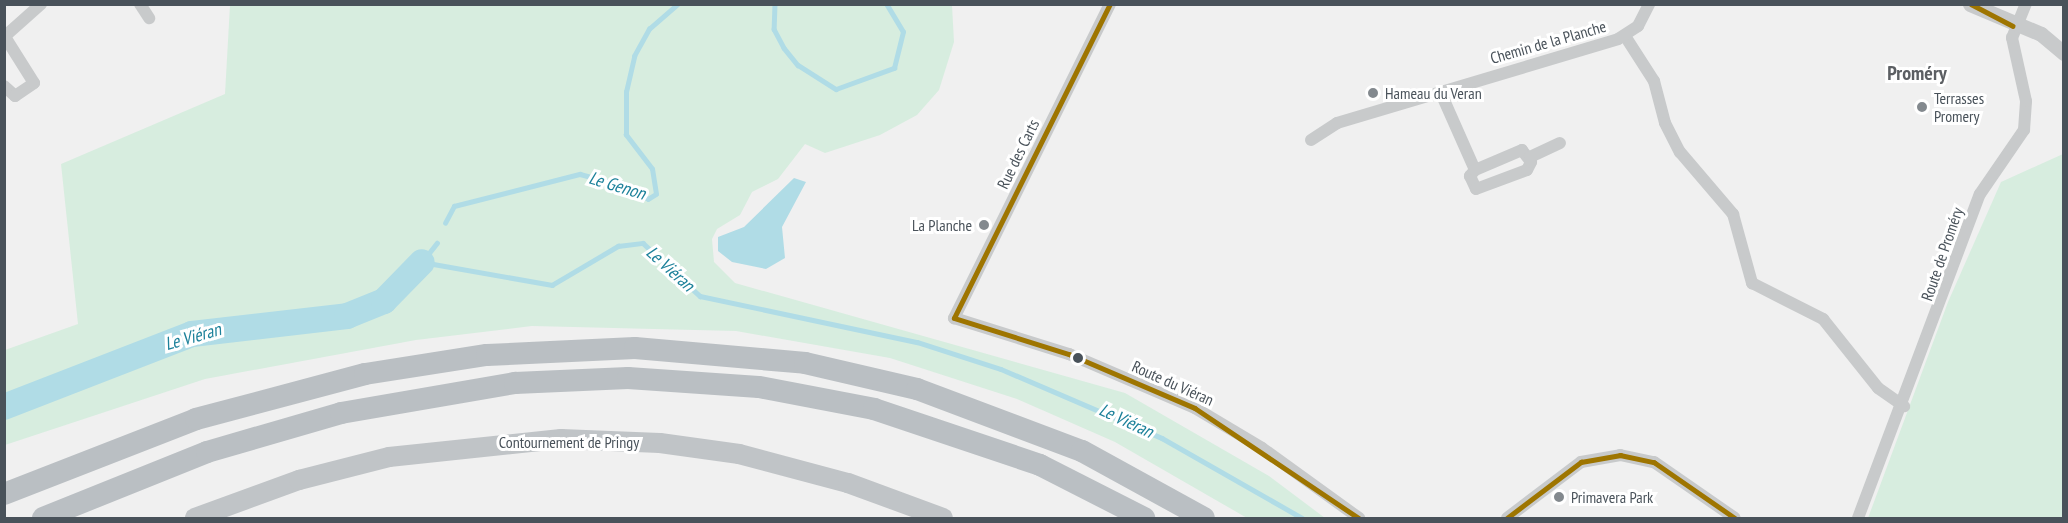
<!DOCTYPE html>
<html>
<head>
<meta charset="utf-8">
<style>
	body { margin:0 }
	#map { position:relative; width:2068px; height:523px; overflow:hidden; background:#f0f0f0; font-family:"PT Sans Narrow",sans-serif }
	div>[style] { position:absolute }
	.green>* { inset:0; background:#d7eddf }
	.water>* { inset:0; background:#b0dce6 }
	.stream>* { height:4.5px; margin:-2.25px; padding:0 2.25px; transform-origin:2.25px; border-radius:2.25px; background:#b0dce6 }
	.river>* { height:26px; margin:-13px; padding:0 13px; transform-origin:13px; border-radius:13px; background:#b0dce6 }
	.minor>* { height:12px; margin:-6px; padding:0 6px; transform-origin:6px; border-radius:6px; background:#c8cacb }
	.tertiary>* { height:15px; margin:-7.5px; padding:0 7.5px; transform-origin:7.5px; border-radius:7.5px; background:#c8cacb }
	.trunk>* { height:20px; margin:-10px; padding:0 10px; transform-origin:10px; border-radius:10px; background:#c0c4c7 }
	.motorway>* { height:22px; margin:-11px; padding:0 11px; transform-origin:11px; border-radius:11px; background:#babfc3 }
	.bus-1>* { height:4.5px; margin:-2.25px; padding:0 2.25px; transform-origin:2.25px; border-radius:2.25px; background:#9e7500 }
	.dots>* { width:16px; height:16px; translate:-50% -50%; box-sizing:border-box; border:3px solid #fff; border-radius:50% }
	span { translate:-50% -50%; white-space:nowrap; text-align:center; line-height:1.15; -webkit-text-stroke:6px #fff; paint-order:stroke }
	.street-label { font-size:16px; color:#49525a }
	.poi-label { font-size:16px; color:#49525a }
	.left { translate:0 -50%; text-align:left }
	.right { translate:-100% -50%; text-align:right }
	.water-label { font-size:18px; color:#1c819a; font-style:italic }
	.quarter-label { font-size:20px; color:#5c5f63; font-weight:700 }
	.frame { position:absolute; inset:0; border:6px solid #49525a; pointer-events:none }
</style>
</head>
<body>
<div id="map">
	<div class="green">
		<div style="clip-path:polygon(230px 5px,952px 5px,954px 42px,939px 90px,917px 115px,880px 135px,825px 153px,805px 144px,778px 179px,752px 192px,740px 215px,717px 229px,712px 239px,714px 262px,735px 283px,1125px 393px,1269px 476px,1325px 518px,1247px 518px,1115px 442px,1017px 399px,890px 358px,736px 331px,532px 326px,416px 340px,205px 379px,5px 445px,5px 350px,78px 324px,61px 164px,225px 94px)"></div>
		<div style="clip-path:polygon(2063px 154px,2063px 518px,1868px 518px,1948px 302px,2001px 182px)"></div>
	</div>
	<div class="water">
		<div style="clip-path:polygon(794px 178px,806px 182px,782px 227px,785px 258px,766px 269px,732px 262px,718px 251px,718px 237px,744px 227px)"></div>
	</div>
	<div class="stream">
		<div style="left:775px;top:4px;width:25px;rotate:92deg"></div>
		<div style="left:774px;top:29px;width:21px;rotate:62deg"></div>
		<div style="left:784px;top:48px;width:22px;rotate:51deg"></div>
		<div style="left:798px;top:65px;width:45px;rotate:32.3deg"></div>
		<div style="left:836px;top:89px;width:62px;rotate:-19.9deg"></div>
		<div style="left:894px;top:68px;width:37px;rotate:-76deg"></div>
		<div style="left:903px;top:32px;width:33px;rotate:-121deg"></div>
		<div style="left:445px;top:223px;width:19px;rotate:-62deg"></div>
		<div style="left:454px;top:206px;width:130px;rotate:-14.3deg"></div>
		<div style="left:580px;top:174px;width:42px;rotate:15deg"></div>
		<div style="left:621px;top:185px;width:30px;rotate:27deg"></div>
		<div style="left:648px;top:199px;width:9px;rotate:-32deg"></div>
		<div style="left:656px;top:194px;width:25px;rotate:-99deg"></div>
		<div style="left:652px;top:169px;width:43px;rotate:-127.4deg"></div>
		<div style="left:626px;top:135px;width:43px;rotate:-90deg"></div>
		<div style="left:626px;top:92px;width:37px;rotate:-77deg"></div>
		<div style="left:634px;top:56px;width:31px;rotate:-61deg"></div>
		<div style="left:649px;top:29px;width:38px;rotate:-41deg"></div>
		<div style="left:422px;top:262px;width:132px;rotate:10deg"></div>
		<div style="left:552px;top:285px;width:77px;rotate:-30.6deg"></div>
		<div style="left:618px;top:246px;width:25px;rotate:-7deg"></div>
		<div style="left:643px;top:243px;width:78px;rotate:42.9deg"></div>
		<div style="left:700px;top:296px;width:222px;rotate:12deg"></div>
		<div style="left:917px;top:342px;width:88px;rotate:17.8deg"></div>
		<div style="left:1001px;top:369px;width:175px;rotate:23.2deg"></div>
		<div style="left:1162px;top:438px;width:161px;rotate:29.7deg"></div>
		<div style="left:422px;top:262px;width:24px;rotate:-52deg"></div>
	</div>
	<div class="river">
		<div style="left:4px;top:407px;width:202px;rotate:-21.2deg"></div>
		<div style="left:192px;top:334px;width:156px;rotate:-6.6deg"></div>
		<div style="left:347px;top:316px;width:40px;rotate:-22deg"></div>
		<div style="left:384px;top:301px;width:54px;rotate:-45.7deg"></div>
	</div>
	<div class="minor">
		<div style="left:140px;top:4px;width:17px;rotate:57deg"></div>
		<div style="left:1110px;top:4px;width:351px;rotate:116.4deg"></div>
		<div style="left:954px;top:318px;width:121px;rotate:17.4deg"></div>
		<div style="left:1069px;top:354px;width:137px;rotate:23.2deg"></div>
		<div style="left:1195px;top:408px;width:78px;rotate:30.8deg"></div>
		<div style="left:1262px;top:448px;width:120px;rotate:35.8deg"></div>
		<div style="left:1625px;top:36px;width:54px;rotate:57.2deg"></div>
		<div style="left:1654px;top:81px;width:43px;rotate:75.3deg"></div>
		<div style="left:1665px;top:123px;width:33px;rotate:63deg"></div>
		<div style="left:1680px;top:152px;width:82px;rotate:49.5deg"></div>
		<div style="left:1733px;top:214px;width:72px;rotate:74.6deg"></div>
		<div style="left:1752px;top:283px;width:80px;rotate:26.9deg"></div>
		<div style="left:1823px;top:319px;width:88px;rotate:51.4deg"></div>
		<div style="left:1878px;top:388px;width:32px;rotate:35deg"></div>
		<div style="left:4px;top:37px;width:50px;rotate:-41.7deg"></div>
		<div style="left:4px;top:86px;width:15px;rotate:42deg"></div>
		<div style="left:15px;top:96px;width:23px;rotate:-34deg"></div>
		<div style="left:34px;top:83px;width:54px;rotate:-122.2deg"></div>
		<div style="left:1440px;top:91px;width:86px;rotate:66.1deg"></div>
		<div style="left:1475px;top:170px;width:8px;rotate:130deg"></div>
		<div style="left:1470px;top:176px;width:14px;rotate:65deg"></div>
		<div style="left:1476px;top:189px;width:54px;rotate:-20.4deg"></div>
		<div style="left:1527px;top:170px;width:9px;rotate:-63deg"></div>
		<div style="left:1531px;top:162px;width:15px;rotate:-127deg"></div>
		<div style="left:1522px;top:150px;width:51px;rotate:156.9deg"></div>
		<div style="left:1311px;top:140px;width:31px;rotate:-33deg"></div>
		<div style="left:1337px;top:123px;width:293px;rotate:-16.6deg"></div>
		<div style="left:1618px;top:39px;width:24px;rotate:-33deg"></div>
		<div style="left:1638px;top:26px;width:25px;rotate:-63deg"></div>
		<div style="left:1530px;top:157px;width:33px;rotate:-25deg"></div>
		<div style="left:1507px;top:518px;width:93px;rotate:-37.1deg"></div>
		<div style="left:1581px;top:462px;width:40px;rotate:-10deg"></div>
		<div style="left:1620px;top:455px;width:35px;rotate:12deg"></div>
		<div style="left:1654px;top:462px;width:98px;rotate:34.7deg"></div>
		<div style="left:1858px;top:518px;width:346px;rotate:-69.4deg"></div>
		<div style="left:1980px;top:194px;width:78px;rotate:-55.5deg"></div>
		<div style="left:2024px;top:130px;width:29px;rotate:-86deg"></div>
		<div style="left:2026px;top:101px;width:65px;rotate:-102.5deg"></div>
		<div style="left:2012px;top:38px;width:37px;rotate:-68deg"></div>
	</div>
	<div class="tertiary">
		<div style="left:1970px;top:4px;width:77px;rotate:22.9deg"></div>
		<div style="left:2041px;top:34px;width:30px;rotate:40deg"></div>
	</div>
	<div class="trunk">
		<div style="left:195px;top:518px;width:111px;rotate:-20.1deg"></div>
		<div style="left:299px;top:480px;width:93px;rotate:-14.3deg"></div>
		<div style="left:389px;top:457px;width:173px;rotate:-6deg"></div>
		<div style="left:561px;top:439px;width:99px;rotate:2.3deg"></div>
		<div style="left:660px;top:443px;width:80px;rotate:7.9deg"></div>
		<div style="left:739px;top:454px;width:113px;rotate:14.9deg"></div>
		<div style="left:848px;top:483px;width:101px;rotate:20.2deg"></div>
	</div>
	<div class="motorway">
		<div style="left:4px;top:494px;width:206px;rotate:-21.3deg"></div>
		<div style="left:196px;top:419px;width:175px;rotate:-14.9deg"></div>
		<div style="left:365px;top:374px;width:123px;rotate:-8.9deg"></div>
		<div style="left:487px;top:355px;width:148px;rotate:-2.7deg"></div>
		<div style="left:635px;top:348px;width:171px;rotate:5deg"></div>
		<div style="left:805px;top:363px;width:115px;rotate:13.1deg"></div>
		<div style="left:917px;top:389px;width:176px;rotate:20.6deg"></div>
		<div style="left:1082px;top:451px;width:139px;rotate:28.8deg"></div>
		<div style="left:43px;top:518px;width:177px;rotate:-21.9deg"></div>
		<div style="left:207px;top:452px;width:140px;rotate:-16.2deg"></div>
		<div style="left:341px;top:413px;width:177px;rotate:-9.8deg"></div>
		<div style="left:515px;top:383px;width:113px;rotate:-2.5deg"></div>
		<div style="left:628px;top:378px;width:131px;rotate:3.9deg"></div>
		<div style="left:759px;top:387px;width:117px;rotate:10.8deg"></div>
		<div style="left:874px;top:409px;width:175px;rotate:18.6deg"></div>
		<div style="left:1040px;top:465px;width:117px;rotate:27deg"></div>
	</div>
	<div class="bus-1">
		<div style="left:1971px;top:4px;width:47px;rotate:27.6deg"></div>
		<div style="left:954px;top:318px;width:121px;rotate:17.4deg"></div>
		<div style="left:1069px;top:354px;width:137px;rotate:23.2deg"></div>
		<div style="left:1195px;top:408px;width:197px;rotate:33.9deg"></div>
		<div style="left:954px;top:318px;width:351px;rotate:-63.6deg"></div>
		<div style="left:1507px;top:518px;width:93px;rotate:-37.1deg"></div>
		<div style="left:1581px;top:462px;width:40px;rotate:-10deg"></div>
		<div style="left:1620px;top:455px;width:35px;rotate:12deg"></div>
		<div style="left:1654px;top:462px;width:98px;rotate:34.7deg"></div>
	</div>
	<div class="dots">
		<div style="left:1373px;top:93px;background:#83898e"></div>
		<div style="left:1922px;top:107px;background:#83898e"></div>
		<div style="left:984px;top:225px;background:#83898e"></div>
		<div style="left:1078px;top:358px;background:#49525a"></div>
		<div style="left:1559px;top:497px;background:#83898e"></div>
	</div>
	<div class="street-label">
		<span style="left:1548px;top:42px;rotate:-16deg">Chemin de la Planche</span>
		<span style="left:1018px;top:154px;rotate:-64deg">Rue des Carts</span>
		<span style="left:1942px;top:254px;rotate:-71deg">Route de Proméry</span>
		<span style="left:1173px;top:383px;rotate:24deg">Route du Viéran</span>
		<span style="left:569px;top:442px">Contournement de Pringy</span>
	</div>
	<div class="poi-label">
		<span class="left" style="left:1385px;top:93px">Hameau du Veran</span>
		<span class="left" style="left:1934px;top:107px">Terrasses<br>Promery</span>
		<span class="right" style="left:972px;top:225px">La Planche</span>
		<span class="left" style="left:1571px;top:497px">Primavera Park</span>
	</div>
	<div class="water-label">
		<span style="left:617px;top:186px;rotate:17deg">Le Genon</span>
		<span style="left:670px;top:269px;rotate:42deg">Le Viéran</span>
		<span style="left:193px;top:337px;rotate:-16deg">Le Viéran</span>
		<span style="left:1126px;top:421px;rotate:25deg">Le Viéran</span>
	</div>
	<div class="quarter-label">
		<span style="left:1917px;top:73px">Proméry</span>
	</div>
	<div class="frame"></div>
</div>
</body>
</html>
